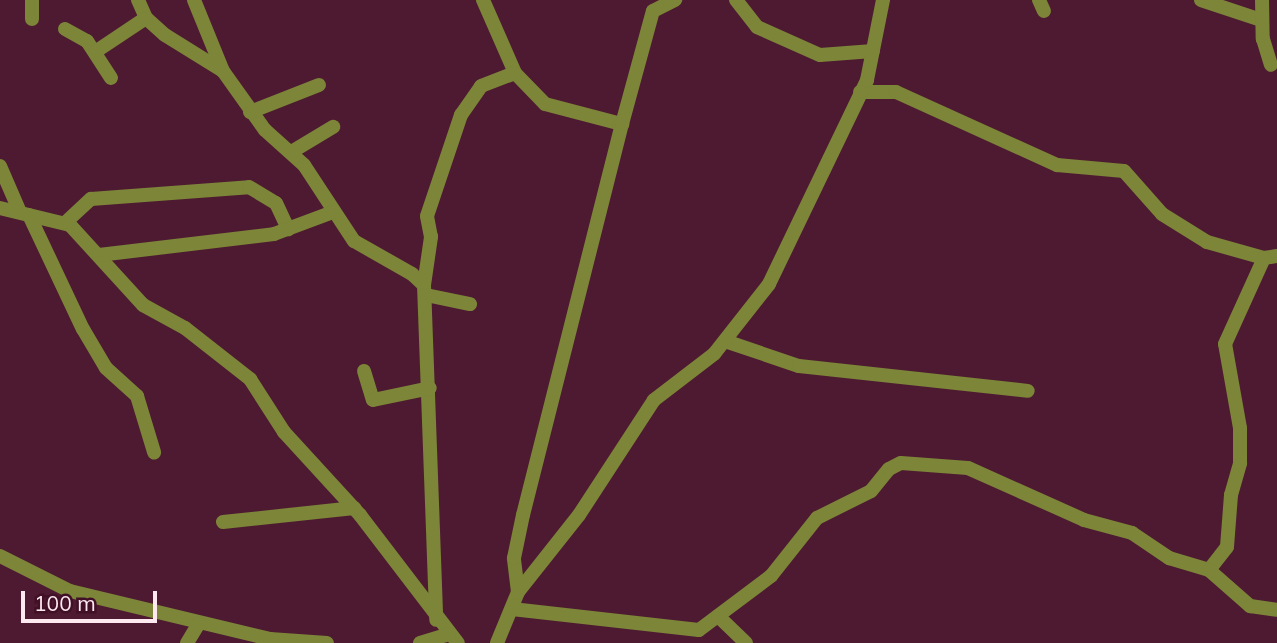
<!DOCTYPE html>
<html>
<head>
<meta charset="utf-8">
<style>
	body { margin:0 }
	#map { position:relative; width:1277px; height:643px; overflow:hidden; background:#4d1a31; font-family:Mulish,sans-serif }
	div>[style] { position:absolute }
	.minor>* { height:14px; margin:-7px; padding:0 7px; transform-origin:7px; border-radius:7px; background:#7c8538 }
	span { translate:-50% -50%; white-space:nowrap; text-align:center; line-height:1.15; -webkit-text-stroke:7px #411027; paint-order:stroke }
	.scale { position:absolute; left:21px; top:591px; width:136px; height:32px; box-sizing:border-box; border:4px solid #fee9f0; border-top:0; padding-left:9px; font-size:21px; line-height:24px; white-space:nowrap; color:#fee9f0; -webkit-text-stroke:5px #411027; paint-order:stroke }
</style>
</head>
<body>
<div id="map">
	<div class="minor">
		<div style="left:32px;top:0;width:19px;rotate:90deg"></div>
		<div style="left:138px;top:0;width:20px;rotate:66deg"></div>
		<div style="left:146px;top:18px;width:25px;rotate:42deg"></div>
		<div style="left:165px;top:35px;width:68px;rotate:31.8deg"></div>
		<div style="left:223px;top:71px;width:72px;rotate:54.6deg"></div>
		<div style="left:265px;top:130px;width:52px;rotate:41.9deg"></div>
		<div style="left:304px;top:165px;width:91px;rotate:56.7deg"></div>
		<div style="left:354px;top:241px;width:67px;rotate:29.6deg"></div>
		<div style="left:412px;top:274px;width:16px;rotate:43deg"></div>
		<div style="left:424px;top:285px;width:335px;rotate:87.9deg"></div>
		<div style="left:194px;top:0;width:77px;rotate:67.8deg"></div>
		<div style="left:483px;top:0;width:80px;rotate:66.3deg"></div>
		<div style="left:515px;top:73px;width:43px;rotate:45.9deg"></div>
		<div style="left:545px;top:104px;width:80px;rotate:14.6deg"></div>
		<div style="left:736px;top:0;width:34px;rotate:52deg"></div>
		<div style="left:757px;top:27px;width:69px;rotate:24deg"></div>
		<div style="left:820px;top:55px;width:53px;rotate:-4.3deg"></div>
		<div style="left:1039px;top:0;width:12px;rotate:66deg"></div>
		<div style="left:1201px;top:0;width:63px;rotate:18.4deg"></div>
		<div style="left:1262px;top:0;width:39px;rotate:89deg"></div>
		<div style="left:1263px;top:39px;width:27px;rotate:73deg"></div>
		<div style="left:65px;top:29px;width:25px;rotate:29deg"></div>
		<div style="left:87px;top:41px;width:44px;rotate:57deg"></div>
		<div style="left:95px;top:52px;width:61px;rotate:-33.7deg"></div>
		<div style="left:860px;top:92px;width:36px"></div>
		<div style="left:896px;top:92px;width:177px;rotate:24.4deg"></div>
		<div style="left:1057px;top:165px;width:67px;rotate:5.1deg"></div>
		<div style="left:1124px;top:171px;width:57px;rotate:48.5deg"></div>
		<div style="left:1162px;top:214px;width:53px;rotate:31.9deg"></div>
		<div style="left:1207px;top:242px;width:59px;rotate:15.7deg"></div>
		<div style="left:1264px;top:258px;width:13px;rotate:-9deg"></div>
		<div style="left:250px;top:112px;width:74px;rotate:-21.4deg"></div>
		<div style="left:293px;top:151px;width:47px;rotate:-31deg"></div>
		<div style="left:0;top:166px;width:48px;rotate:66.6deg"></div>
		<div style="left:0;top:208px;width:72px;rotate:13.7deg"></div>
		<div style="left:70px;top:225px;width:108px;rotate:47.6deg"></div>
		<div style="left:143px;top:305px;width:48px;rotate:28.7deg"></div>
		<div style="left:185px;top:328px;width:83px;rotate:38.1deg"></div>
		<div style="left:250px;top:379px;width:63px;rotate:57.3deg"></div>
		<div style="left:284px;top:432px;width:113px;rotate:47.5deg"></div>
		<div style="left:360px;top:515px;width:161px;rotate:52.6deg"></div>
		<div style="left:29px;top:215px;width:126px;rotate:64.7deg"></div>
		<div style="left:83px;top:329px;width:45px;rotate:59.5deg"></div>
		<div style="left:106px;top:368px;width:42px;rotate:42.1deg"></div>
		<div style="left:137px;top:396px;width:59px;rotate:73.1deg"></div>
		<div style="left:66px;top:222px;width:34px;rotate:-43deg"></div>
		<div style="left:91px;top:199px;width:158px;rotate:-4.3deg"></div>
		<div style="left:249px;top:187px;width:31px;rotate:31deg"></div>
		<div style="left:276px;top:203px;width:29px;rotate:65deg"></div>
		<div style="left:99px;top:255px;width:176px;rotate:-6.8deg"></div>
		<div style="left:274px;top:234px;width:63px;rotate:-20.4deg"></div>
		<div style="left:424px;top:285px;width:49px;rotate:-81.7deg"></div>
		<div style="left:431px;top:237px;width:21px;rotate:-101deg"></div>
		<div style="left:427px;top:216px;width:107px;rotate:-71.4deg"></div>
		<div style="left:461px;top:115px;width:35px;rotate:-55deg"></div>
		<div style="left:481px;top:86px;width:36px;rotate:-21deg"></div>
		<div style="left:426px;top:295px;width:45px;rotate:11.6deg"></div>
		<div style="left:725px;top:341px;width:78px;rotate:18.7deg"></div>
		<div style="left:799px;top:366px;width:230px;rotate:6.2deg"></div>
		<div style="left:364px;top:371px;width:30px;rotate:73deg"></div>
		<div style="left:373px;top:400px;width:58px;rotate:-11.9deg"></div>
		<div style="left:223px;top:522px;width:132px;rotate:-6.1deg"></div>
		<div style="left:0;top:556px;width:78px;rotate:26.6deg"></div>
		<div style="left:70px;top:591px;width:206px;rotate:13.5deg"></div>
		<div style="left:270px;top:639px;width:57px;rotate:4deg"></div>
		<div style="left:1209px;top:570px;width:29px;rotate:-52deg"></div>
		<div style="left:1227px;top:547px;width:52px;rotate:-85.6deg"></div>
		<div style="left:1231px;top:495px;width:33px;rotate:-74deg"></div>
		<div style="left:1240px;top:463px;width:35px;rotate:-90deg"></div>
		<div style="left:1240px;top:428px;width:85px;rotate:-100.1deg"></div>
		<div style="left:1225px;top:344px;width:94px;rotate:-65.6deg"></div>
		<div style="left:518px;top:592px;width:34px;rotate:-97deg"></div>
		<div style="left:514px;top:558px;width:44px;rotate:-78.2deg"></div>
		<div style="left:523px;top:515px;width:403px;rotate:-75.8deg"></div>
		<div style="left:622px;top:124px;width:117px;rotate:-74.7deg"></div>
		<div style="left:653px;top:11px;width:25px;rotate:-27deg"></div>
		<div style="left:512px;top:609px;width:188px;rotate:6.4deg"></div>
		<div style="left:699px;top:630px;width:90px;rotate:-36.9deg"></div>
		<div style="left:771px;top:576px;width:74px;rotate:-51.6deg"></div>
		<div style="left:817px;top:518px;width:60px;rotate:-26.6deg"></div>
		<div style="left:871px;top:491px;width:28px;rotate:-51deg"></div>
		<div style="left:889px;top:469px;width:13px;rotate:-27deg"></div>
		<div style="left:901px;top:463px;width:67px;rotate:4.3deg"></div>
		<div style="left:968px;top:468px;width:127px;rotate:24.1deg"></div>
		<div style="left:1084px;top:520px;width:50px;rotate:15.2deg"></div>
		<div style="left:1132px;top:533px;width:45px;rotate:34deg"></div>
		<div style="left:1169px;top:558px;width:42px;rotate:16.7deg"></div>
		<div style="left:1209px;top:570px;width:55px;rotate:41.3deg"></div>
		<div style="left:1250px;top:606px;width:27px;rotate:8deg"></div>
		<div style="left:718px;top:616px;width:39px;rotate:44deg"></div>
		<div style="left:187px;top:643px;width:23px;rotate:-59deg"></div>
		<div style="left:420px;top:643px;width:30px;rotate:-17deg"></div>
		<div style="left:497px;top:643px;width:55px;rotate:-67.6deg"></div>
		<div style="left:518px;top:592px;width:98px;rotate:-51.6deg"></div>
		<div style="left:579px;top:515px;width:137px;rotate:-56.9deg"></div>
		<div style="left:654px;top:400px;width:76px;rotate:-37.5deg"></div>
		<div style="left:714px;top:354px;width:89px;rotate:-51.8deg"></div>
		<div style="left:769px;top:284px;width:226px;rotate:-64.3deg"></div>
		<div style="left:867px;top:80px;width:82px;rotate:-78.7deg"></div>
	</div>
	<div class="scale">100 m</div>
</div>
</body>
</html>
